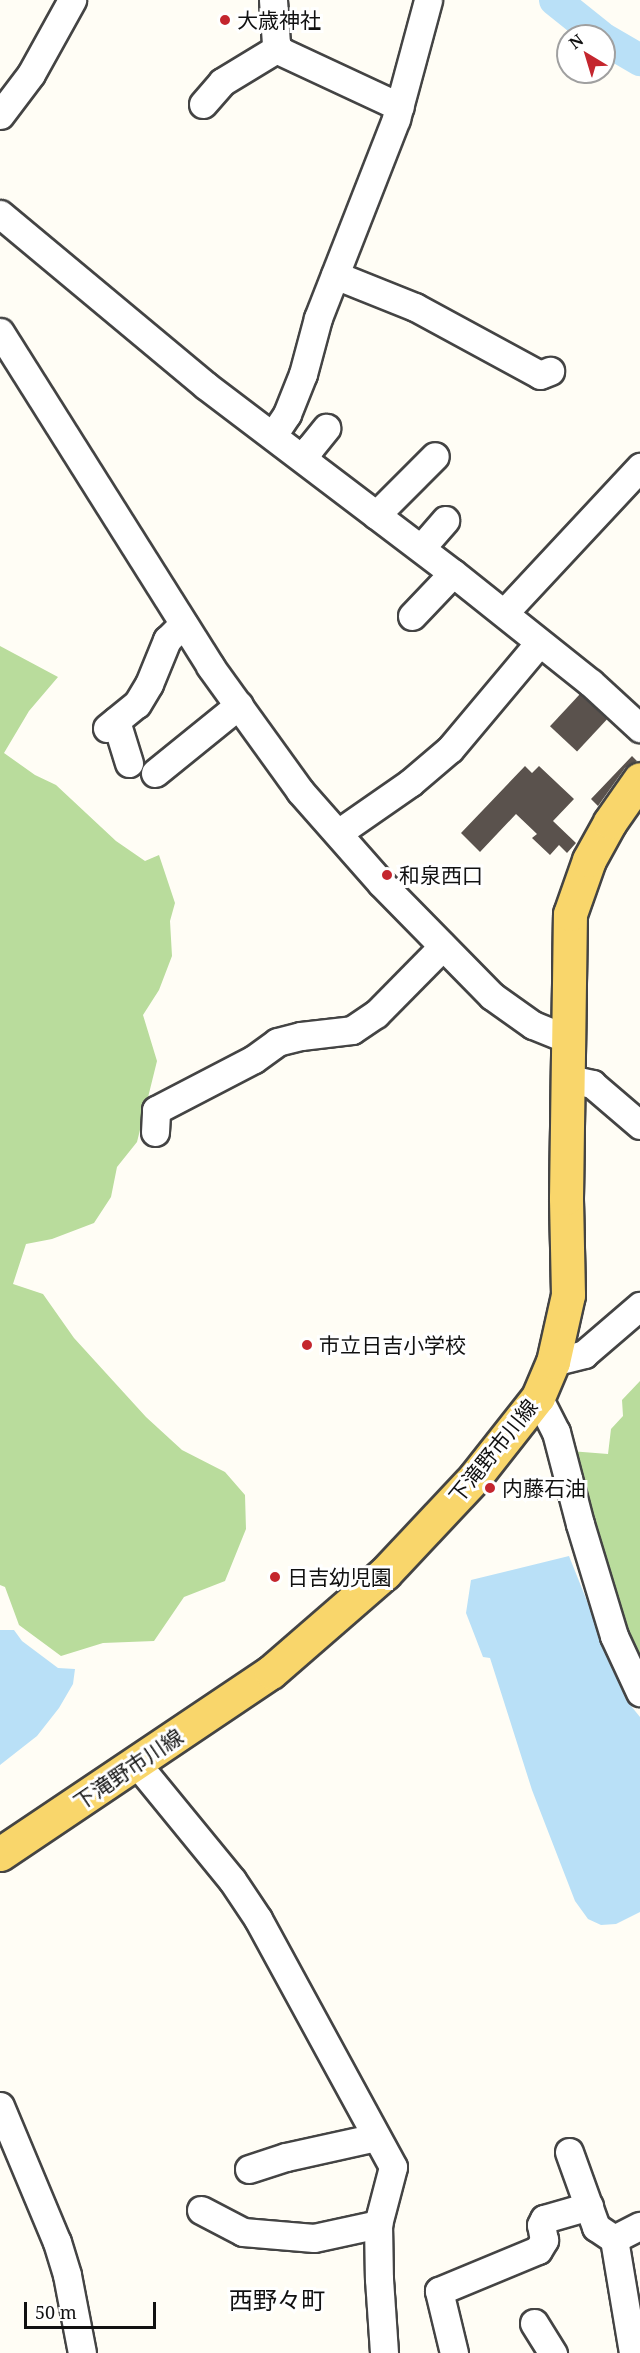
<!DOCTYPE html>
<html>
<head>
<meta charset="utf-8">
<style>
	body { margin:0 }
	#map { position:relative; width:640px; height:2353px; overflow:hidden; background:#fffdf5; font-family:"Noto Serif","Noto Sans JP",serif }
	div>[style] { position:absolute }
	.forest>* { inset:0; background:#b9dc9c }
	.water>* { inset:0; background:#b9e0f7 }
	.river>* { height:32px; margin:-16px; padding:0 16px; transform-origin:16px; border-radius:16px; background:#b9e0f7 }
	.building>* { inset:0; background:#5a524d; transform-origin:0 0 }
	.roads { filter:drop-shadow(2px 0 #444) drop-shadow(-2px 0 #444) drop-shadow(0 2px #444) drop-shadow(0 -2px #444) }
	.minor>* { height:27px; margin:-13.5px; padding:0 13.5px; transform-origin:13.5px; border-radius:13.5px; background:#fff }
	.major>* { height:33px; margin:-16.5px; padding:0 16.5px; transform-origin:16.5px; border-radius:16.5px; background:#f9d66b }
	.dots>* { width:16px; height:16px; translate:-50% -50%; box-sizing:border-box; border:3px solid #fff; border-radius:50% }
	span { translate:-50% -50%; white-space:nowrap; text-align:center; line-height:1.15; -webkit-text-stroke:6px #fff; paint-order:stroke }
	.poi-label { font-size:21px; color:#111 }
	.left { translate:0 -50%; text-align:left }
	.street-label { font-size:21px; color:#111 }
	.quarter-label { font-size:24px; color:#111 }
	.north { position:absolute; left:556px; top:24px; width:60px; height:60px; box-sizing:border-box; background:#fff; border:2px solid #a0a0a0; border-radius:50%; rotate:322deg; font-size:16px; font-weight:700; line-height:24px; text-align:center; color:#111 }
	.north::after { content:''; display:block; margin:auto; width:21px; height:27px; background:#c4262e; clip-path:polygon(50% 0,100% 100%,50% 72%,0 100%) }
	.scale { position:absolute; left:24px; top:2302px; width:132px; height:27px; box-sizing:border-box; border:3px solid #111; border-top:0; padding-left:8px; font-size:18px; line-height:21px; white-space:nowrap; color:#111; -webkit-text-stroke:4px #fff; paint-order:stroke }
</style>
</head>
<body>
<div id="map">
	<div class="forest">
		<div style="clip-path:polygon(0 646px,58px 677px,29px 711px,4px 753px,35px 775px,56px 785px,116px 841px,145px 861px,159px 855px,175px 903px,170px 921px,172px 956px,159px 990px,143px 1015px,157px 1061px,137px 1142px,117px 1167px,111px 1197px,94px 1223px,52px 1239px,26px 1244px,13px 1284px,43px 1294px,74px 1338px,146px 1417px,182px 1450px,225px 1472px,245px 1495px,246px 1529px,225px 1581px,184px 1597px,154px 1641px,103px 1643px,61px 1656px,19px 1625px,5px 1587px,0 1585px)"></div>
		<div style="clip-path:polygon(640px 1381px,640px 1672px,625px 1644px,570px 1451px,608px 1454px,611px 1429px,623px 1416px,622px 1400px)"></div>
	</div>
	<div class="water">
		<div style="clip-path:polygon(569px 1556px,627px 1701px,640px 1717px,640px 1912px,616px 1924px,601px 1925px,588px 1919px,575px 1901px,532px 1790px,490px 1658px,483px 1657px,466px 1613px,471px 1580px)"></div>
		<div style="clip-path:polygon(0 1630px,14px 1630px,22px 1641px,58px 1668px,75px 1669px,73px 1684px,59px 1708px,37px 1736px,0 1765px)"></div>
	</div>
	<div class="river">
		<div style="left:555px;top:0;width:58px;rotate:38.7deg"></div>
		<div style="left:604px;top:39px;width:42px;rotate:30.3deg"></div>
	</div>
	<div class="building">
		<div style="left:580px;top:694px;width:37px;height:44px;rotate:43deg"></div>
		<div style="clip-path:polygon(632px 756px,637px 761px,625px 768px,598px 806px,591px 799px)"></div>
		<div style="clip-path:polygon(525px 766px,532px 773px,539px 766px,574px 799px,553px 821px,576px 843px,567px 853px,559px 845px,550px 855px,532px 838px,537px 834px,516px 814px,480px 852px,461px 833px)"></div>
	</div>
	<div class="roads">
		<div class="minor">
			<div style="left:273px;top:0;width:44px;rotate:86.1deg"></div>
			<div style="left:276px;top:44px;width:8px;rotate:60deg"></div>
			<div style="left:280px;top:51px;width:132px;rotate:25deg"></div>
			<div style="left:203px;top:104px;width:29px;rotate:-49deg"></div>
			<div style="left:222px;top:82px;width:66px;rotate:-31.3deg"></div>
			<div style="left:0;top:115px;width:51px;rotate:-52.9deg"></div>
			<div style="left:31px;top:74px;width:85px;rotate:-61deg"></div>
			<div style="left:0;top:214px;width:267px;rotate:39.8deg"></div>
			<div style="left:205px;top:385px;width:311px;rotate:37.2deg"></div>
			<div style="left:453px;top:573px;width:176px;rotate:38.6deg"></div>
			<div style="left:591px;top:683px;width:67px;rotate:42.6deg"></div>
			<div style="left:335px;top:275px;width:86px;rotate:21.8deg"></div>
			<div style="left:415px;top:307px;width:142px;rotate:28.5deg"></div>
			<div style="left:540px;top:375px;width:11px;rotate:-22deg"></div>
			<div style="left:0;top:332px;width:395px;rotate:57.8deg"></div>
			<div style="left:210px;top:666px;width:154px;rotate:54.2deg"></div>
			<div style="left:300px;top:791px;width:123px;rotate:48.6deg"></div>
			<div style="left:381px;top:883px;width:158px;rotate:45.5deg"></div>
			<div style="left:492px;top:996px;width:50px;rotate:35.3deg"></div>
			<div style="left:533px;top:1025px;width:38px;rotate:22deg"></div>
			<div style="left:273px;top:435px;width:25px;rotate:-56deg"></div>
			<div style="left:287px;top:414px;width:43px;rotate:-68.2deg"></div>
			<div style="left:303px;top:374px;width:58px;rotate:-75deg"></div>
			<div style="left:318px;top:318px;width:214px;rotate:-68.6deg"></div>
			<div style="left:396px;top:119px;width:123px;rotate:-74.9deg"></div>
			<div style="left:305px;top:459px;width:12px;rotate:-66deg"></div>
			<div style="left:310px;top:448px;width:26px;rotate:-51deg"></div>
			<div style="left:376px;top:515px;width:83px;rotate:-45deg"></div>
			<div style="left:421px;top:548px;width:37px;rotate:-49deg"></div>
			<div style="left:504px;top:613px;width:200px;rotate:-47deg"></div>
			<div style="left:412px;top:616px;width:59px;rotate:-46.4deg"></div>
			<div style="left:116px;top:721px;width:44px;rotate:72.8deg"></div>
			<div style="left:107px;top:728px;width:38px;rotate:-39deg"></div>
			<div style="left:137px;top:704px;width:23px;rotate:-59deg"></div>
			<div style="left:149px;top:684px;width:48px;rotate:-67.8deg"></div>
			<div style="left:167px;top:640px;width:23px;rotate:-45deg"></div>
			<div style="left:155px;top:773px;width:108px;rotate:-39deg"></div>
			<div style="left:338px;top:833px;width:88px;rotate:-34.8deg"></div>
			<div style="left:410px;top:783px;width:52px;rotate:-40.4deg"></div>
			<div style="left:450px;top:749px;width:138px;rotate:-50deg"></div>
			<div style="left:569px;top:1079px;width:24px;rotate:12deg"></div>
			<div style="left:592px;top:1084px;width:63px;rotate:40.5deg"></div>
			<div style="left:155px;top:1132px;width:22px;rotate:-87deg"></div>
			<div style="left:156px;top:1110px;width:110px;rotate:-27.5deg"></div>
			<div style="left:254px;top:1059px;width:29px;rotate:-36deg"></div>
			<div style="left:277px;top:1042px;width:25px;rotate:-14deg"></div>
			<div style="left:301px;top:1036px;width:51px;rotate:-6.7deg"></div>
			<div style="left:352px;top:1030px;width:29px;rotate:-34deg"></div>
			<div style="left:376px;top:1014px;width:95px;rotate:-45.4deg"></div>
			<div style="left:553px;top:1362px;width:32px;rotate:-14deg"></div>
			<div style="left:584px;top:1354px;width:74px;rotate:-40.6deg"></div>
			<div style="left:538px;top:1397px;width:39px;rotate:63deg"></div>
			<div style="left:556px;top:1432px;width:95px;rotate:75.4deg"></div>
			<div style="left:580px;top:1524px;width:117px;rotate:73.1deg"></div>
			<div style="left:614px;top:1636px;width:62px;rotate:65.1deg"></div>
			<div style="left:137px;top:1764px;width:150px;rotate:50.7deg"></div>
			<div style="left:232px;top:1880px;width:47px;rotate:56.3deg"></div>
			<div style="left:258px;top:1919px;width:282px;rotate:61.4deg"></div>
			<div style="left:393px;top:2167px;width:59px;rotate:104.7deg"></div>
			<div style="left:378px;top:2224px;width:55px;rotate:89deg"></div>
			<div style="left:379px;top:2279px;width:74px;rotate:86.1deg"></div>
			<div style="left:0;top:2106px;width:147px;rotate:67.3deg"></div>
			<div style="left:57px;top:2242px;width:34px;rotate:73deg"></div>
			<div style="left:67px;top:2275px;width:79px;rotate:79.1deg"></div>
			<div style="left:569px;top:2152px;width:80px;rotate:70.2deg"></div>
			<div style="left:596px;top:2227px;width:22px;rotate:34deg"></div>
			<div style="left:614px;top:2239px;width:116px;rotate:80.5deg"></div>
			<div style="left:249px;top:2169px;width:39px;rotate:-18deg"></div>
			<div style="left:286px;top:2157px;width:92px;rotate:-12.5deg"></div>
			<div style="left:201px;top:2210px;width:47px;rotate:27.6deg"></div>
			<div style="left:243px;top:2232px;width:71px;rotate:4.8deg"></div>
			<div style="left:314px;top:2238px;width:66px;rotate:-12.3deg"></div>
			<div style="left:614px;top:2239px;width:29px;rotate:-27deg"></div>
			<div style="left:534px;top:2323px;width:36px;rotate:58deg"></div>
			<div style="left:454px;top:2353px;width:64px;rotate:-103.6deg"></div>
			<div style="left:439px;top:2291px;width:107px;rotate:-22.5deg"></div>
			<div style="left:538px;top:2250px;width:12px;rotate:-59deg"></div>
			<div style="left:544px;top:2240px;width:15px;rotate:-101deg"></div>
			<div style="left:541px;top:2225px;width:7px;rotate:-63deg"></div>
			<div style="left:544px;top:2219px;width:47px;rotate:-16.1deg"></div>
		</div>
		<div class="major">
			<div style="left:0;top:1854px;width:326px;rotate:-33.9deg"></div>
			<div style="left:271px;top:1672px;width:151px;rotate:-41deg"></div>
			<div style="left:385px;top:1573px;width:132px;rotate:-46.8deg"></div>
			<div style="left:475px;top:1477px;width:102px;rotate:-51.8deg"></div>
			<div style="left:538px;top:1397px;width:38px;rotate:-67deg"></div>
			<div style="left:553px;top:1362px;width:69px;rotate:-77.4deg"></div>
			<div style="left:568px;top:1295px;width:97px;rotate:-91.2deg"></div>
			<div style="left:566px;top:1198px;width:284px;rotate:-89.2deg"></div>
			<div style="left:570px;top:914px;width:57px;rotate:-70.6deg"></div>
			<div style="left:589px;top:860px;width:43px;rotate:-61.1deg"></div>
			<div style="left:610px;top:822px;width:52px;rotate:-55.1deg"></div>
		</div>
	</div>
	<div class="dots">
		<div style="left:225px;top:20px;background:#c4262e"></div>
		<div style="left:387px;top:875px;background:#c4262e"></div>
		<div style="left:307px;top:1345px;background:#c4262e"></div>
		<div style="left:490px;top:1488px;background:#c4262e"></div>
		<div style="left:275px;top:1577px;background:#c4262e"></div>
	</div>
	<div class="poi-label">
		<span class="left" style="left:237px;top:20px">大歳神社</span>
		<span class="left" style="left:399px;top:875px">和泉西口</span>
		<span class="left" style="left:319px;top:1345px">市立日吉小学校</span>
		<span class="left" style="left:502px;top:1488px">内藤石油</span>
		<span class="left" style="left:287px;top:1577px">日吉幼児園</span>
	</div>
	<div class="street-label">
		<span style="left:493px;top:1451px;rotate:-51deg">下滝野市川線</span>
		<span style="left:128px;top:1769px;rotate:-34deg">下滝野市川線</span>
	</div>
	<div class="quarter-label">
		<span style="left:277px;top:2300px">西野々町</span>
	</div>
	<div class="north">N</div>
	<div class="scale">50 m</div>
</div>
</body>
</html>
